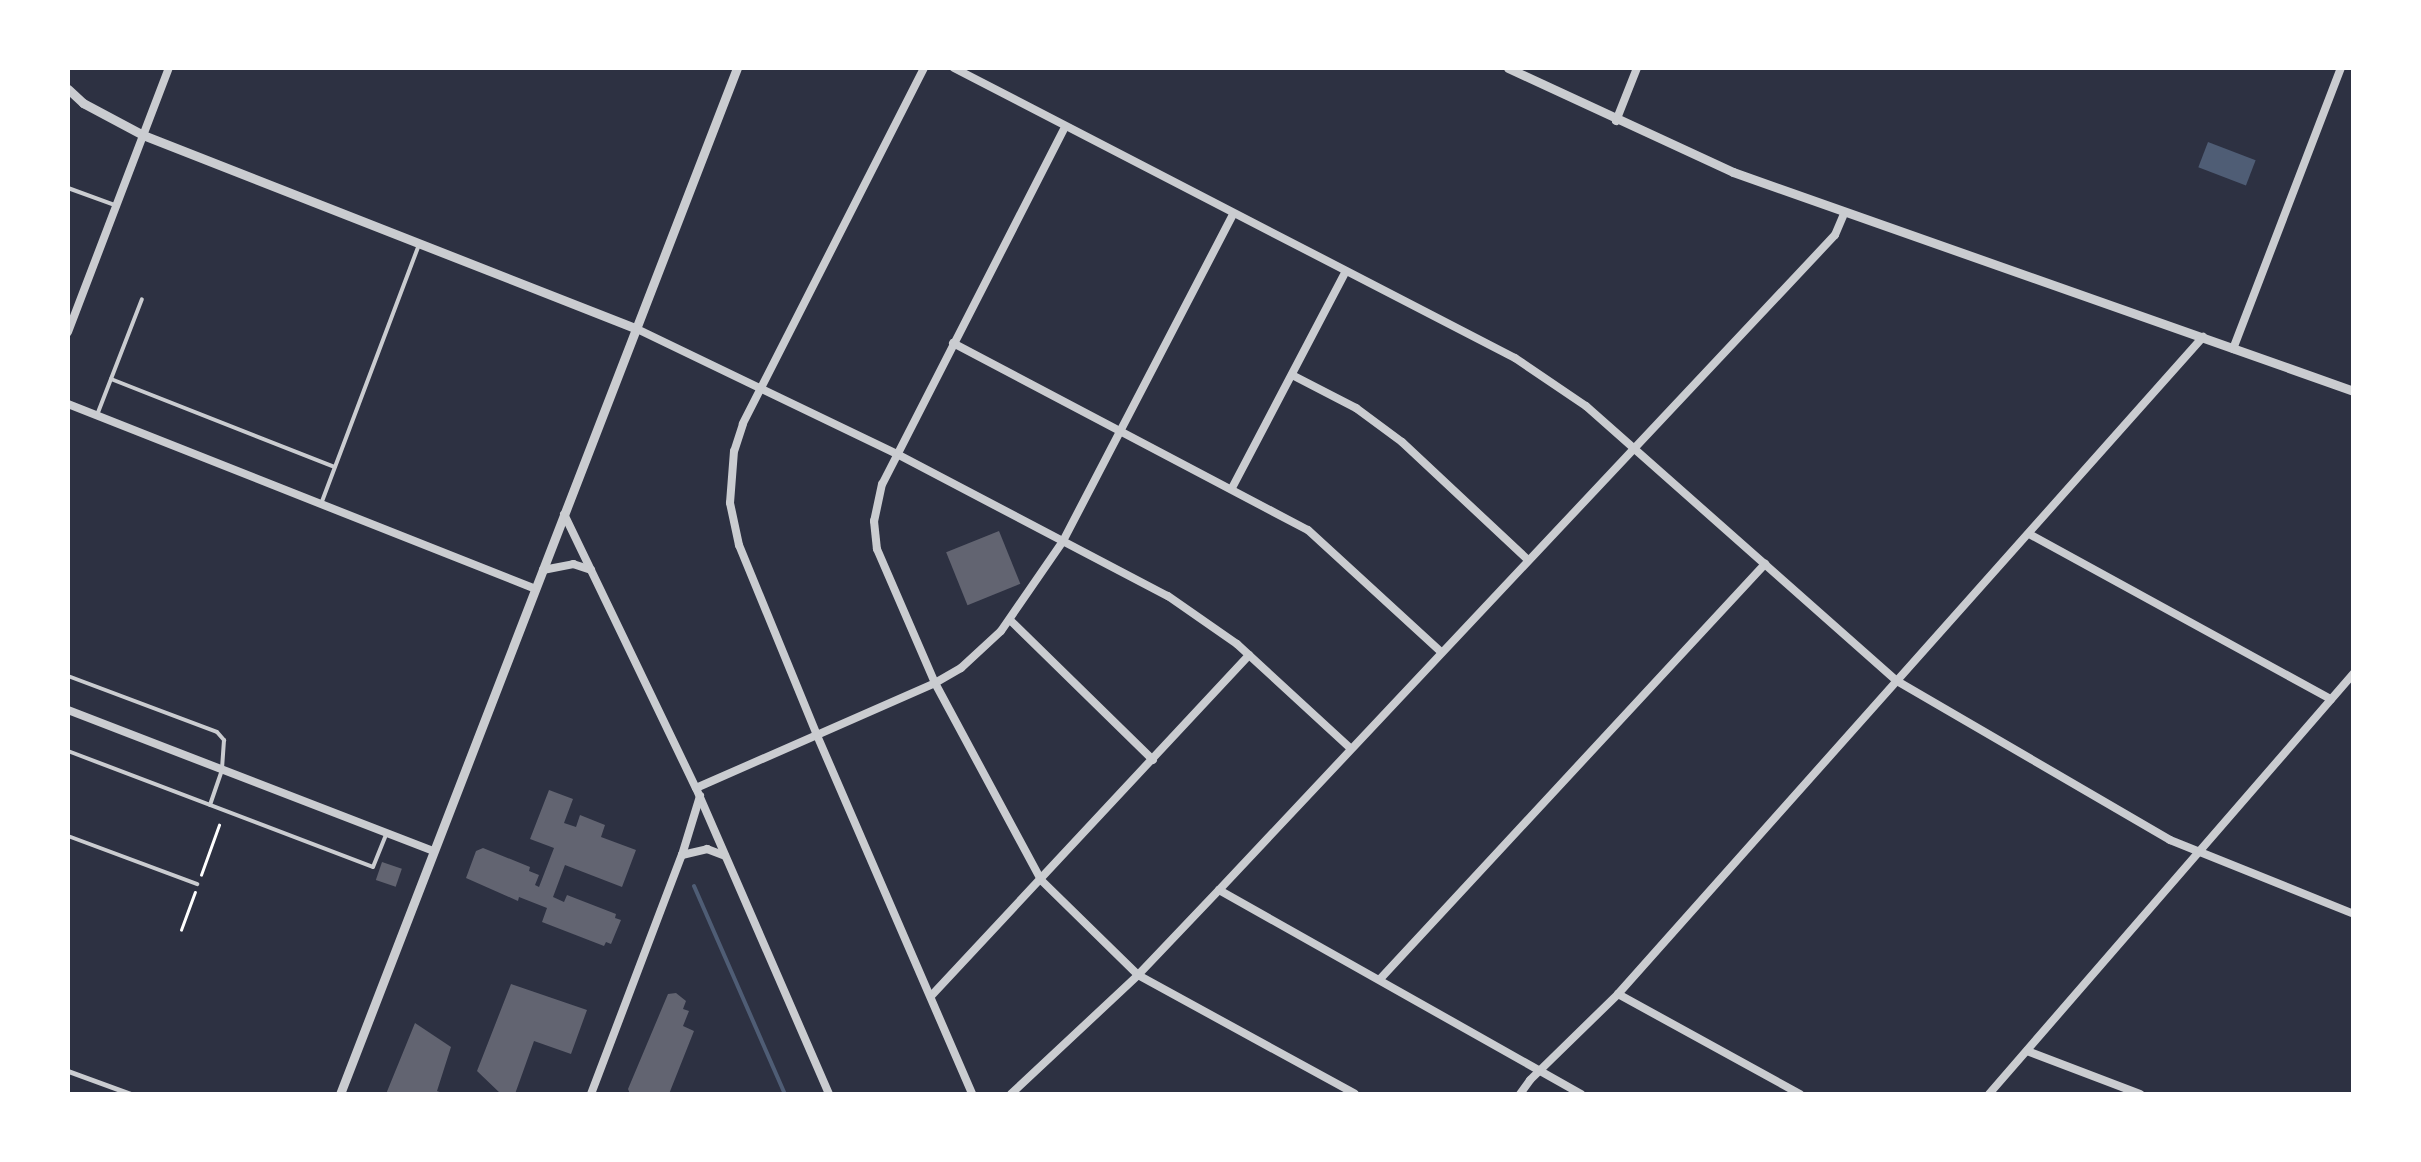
<!DOCTYPE html>
<html>
<head>
<meta charset="utf-8">
<style>
	body { margin:0 }
	#map { position:relative; width:2421px; height:1162px; overflow:hidden; background:#2d3142; font-family:"PT Sans",sans-serif }
	div>[style] { position:absolute }
	.water>* { inset:0; background:#4f5d75; transform-origin:0 0 }
	.stream>* { height:4px; margin:-2px; padding:0 2px; transform-origin:2px; border-radius:2px; background:#4f5d75 }
	.building>* { inset:0; background:#626471; transform-origin:0 0 }
	.path>* { height:2.5px; margin:-1.25px; padding:0 1.25px; transform-origin:1.25px; border-radius:1.25px; background:#fff }
	.service>* { height:4px; margin:-2px; padding:0 2px; transform-origin:2px; border-radius:2px; background:#caccd0 }
	.pedestrian>* { height:5px; margin:-2.5px; padding:0 2.5px; transform-origin:2.5px; border-radius:2.5px; background:#caccd0 }
	.minor>* { height:8px; margin:-4px; padding:0 4px; transform-origin:4px; border-radius:4px; background:#caccd0 }
	.tertiary>* { height:9px; margin:-4.5px; padding:0 4.5px; transform-origin:4.5px; border-radius:4.5px; background:#caccd0 }
	span { translate:-50% -50%; white-space:nowrap; text-align:center; line-height:1.15; -webkit-text-stroke:10px #fff; paint-order:stroke }
	.frame { position:absolute; inset:0; border:70px solid #fff; pointer-events:none }
</style>
</head>
<body>
<div id="map">
	<div class="water">
		<div style="left:2208px;top:142px;width:51px;height:27px;rotate:21deg"></div>
	</div>
	<div class="stream">
		<div style="left:694px;top:886px;width:227px;rotate:66.4deg"></div>
	</div>
	<div class="building">
		<div style="left:999px;top:531px;width:57px;height:57px;rotate:68deg"></div>
		<div style="clip-path:polygon(549px 790px,573px 799px,564px 823px,576px 827px,580px 815px,605px 825px,601px 837px,636px 850px,622px 887px,565px 865px,553px 897px,564px 902px,567px 895px,616px 914px,615px 918px,621px 920px,611px 944px,606px 942px,604px 946px,542px 922px,547px 908px,519px 897px,518px 901px,466px 878px,476px 851px,483px 848px,530px 867px,529px 871px,539px 875px,535px 885px,539px 887px,554px 848px,530px 839px)"></div>
		<div style="left:382px;top:862px;width:21px;height:19px;rotate:19deg"></div>
		<div style="clip-path:polygon(511px 984px,587px 1010px,571px 1054px,534px 1041px,515px 1094px,501px 1094px,477px 1071px)"></div>
		<div style="clip-path:polygon(676px 993px,686px 1001px,683px 1009px,689px 1011px,683px 1026px,694px 1031px,669px 1094px,630px 1094px,628px 1089px,668px 994px)"></div>
		<div style="clip-path:polygon(415px 1023px,451px 1047px,437px 1091px,445px 1094px,386px 1094px)"></div>
	</div>
	<div class="path">
		<div style="left:201px;top:875px;width:53px;rotate:-70.2deg"></div>
		<div style="left:181px;top:930px;width:40px;rotate:-69.8deg"></div>
	</div>
	<div class="service">
		<div style="left:68px;top:188px;width:50px;rotate:19.9deg"></div>
		<div style="left:111px;top:379px;width:240px;rotate:21.5deg"></div>
		<div style="left:97px;top:415px;width:124px;rotate:-68.8deg"></div>
		<div style="left:321px;top:504px;width:275px;rotate:-69.3deg"></div>
		<div style="left:68px;top:676px;width:159px;rotate:20.6deg"></div>
		<div style="left:217px;top:732px;width:11px;rotate:49deg"></div>
		<div style="left:224px;top:740px;width:30px;rotate:94deg"></div>
		<div style="left:222px;top:770px;width:37px;rotate:109deg"></div>
		<div style="left:68px;top:751px;width:326px;rotate:20.8deg"></div>
		<div style="left:373px;top:867px;width:35px;rotate:-68deg"></div>
		<div style="left:68px;top:836px;width:138px;rotate:20.4deg"></div>
	</div>
	<div class="pedestrian">
		<div style="left:68px;top:1071px;width:67px;rotate:20.1deg"></div>
	</div>
	<div class="minor">
		<div style="left:924px;top:68px;width:399px;rotate:117deg"></div>
		<div style="left:743px;top:424px;width:28px;rotate:108deg"></div>
		<div style="left:734px;top:451px;width:52px;rotate:94.4deg"></div>
		<div style="left:730px;top:503px;width:43px;rotate:77.9deg"></div>
		<div style="left:739px;top:545px;width:203px;rotate:67.7deg"></div>
		<div style="left:816px;top:733px;width:393px;rotate:66.6deg"></div>
		<div style="left:954px;top:68px;width:632px;rotate:27.34deg"></div>
		<div style="left:1515px;top:358px;width:86px;rotate:34.1deg"></div>
		<div style="left:1586px;top:406px;width:415px;rotate:41.5deg"></div>
		<div style="left:1897px;top:681px;width:316px;rotate:30.2deg"></div>
		<div style="left:2170px;top:840px;width:198px;rotate:21.9deg"></div>
		<div style="left:1616px;top:121px;width:57px;rotate:-68.4deg"></div>
		<div style="left:1065px;top:127px;width:401px;rotate:117.1deg"></div>
		<div style="left:882px;top:484px;width:38px;rotate:102deg"></div>
		<div style="left:874px;top:521px;width:28px;rotate:84deg"></div>
		<div style="left:877px;top:549px;width:146px;rotate:66.6deg"></div>
		<div style="left:935px;top:683px;width:224px;rotate:61.7deg"></div>
		<div style="left:1041px;top:880px;width:136px;rotate:44.4deg"></div>
		<div style="left:1138px;top:975px;width:247px;rotate:28.7deg"></div>
		<div style="left:635px;top:328px;width:291px;rotate:25.7deg"></div>
		<div style="left:897px;top:454px;width:306px;rotate:27.7deg"></div>
		<div style="left:1168px;top:596px;width:84px;rotate:34.8deg"></div>
		<div style="left:1237px;top:644px;width:152px;rotate:42.6deg"></div>
		<div style="left:68px;top:332px;width:283px;rotate:-69.1deg"></div>
		<div style="left:953px;top:343px;width:401px;rotate:27.8deg"></div>
		<div style="left:1308px;top:530px;width:180px;rotate:42.5deg"></div>
		<div style="left:2233px;top:349px;width:301px;rotate:-69deg"></div>
		<div style="left:1294px;top:376px;width:70px;rotate:27.3deg"></div>
		<div style="left:1356px;top:408px;width:57px;rotate:36.5deg"></div>
		<div style="left:1402px;top:442px;width:171px;rotate:43.1deg"></div>
		<div style="left:68px;top:404px;width:503px;rotate:21.57deg"></div>
		<div style="left:1232px;top:488px;width:243px;rotate:-62.3deg"></div>
		<div style="left:564px;top:514px;width:304px;rotate:64.3deg"></div>
		<div style="left:696px;top:788px;width:334px;rotate:66.5deg"></div>
		<div style="left:2031px;top:535px;width:342px;rotate:28.7deg"></div>
		<div style="left:543px;top:570px;width:31px;rotate:-11deg"></div>
		<div style="left:573px;top:564px;width:19px;rotate:18deg"></div>
		<div style="left:1010px;top:620px;width:200px;rotate:44.4deg"></div>
		<div style="left:68px;top:710px;width:392px;rotate:21.1deg"></div>
		<div style="left:696px;top:788px;width:261px;rotate:-23.7deg"></div>
		<div style="left:935px;top:683px;width:30px;rotate:-30deg"></div>
		<div style="left:961px;top:668px;width:54px;rotate:-42.8deg"></div>
		<div style="left:1001px;top:631px;width:109px;rotate:-55.4deg"></div>
		<div style="left:1063px;top:541px;width:369px;rotate:-62.5deg"></div>
		<div style="left:682px;top:855px;width:26px;rotate:-13deg"></div>
		<div style="left:707px;top:849px;width:19px;rotate:21deg"></div>
		<div style="left:1219px;top:890px;width:416px;rotate:29.4deg"></div>
		<div style="left:1381px;top:978px;width:565px;rotate:-47.15deg"></div>
		<div style="left:1618px;top:994px;width:208px;rotate:28.8deg"></div>
		<div style="left:932px;top:995px;width:465px;rotate:-47deg"></div>
		<div style="left:2027px;top:1051px;width:121px;rotate:20.8deg"></div>
		<div style="left:591px;top:1094px;width:256px;rotate:-69.2deg"></div>
		<div style="left:682px;top:855px;width:62px;rotate:-73deg"></div>
		<div style="left:1011px;top:1094px;width:174px;rotate:-43.1deg"></div>
		<div style="left:1138px;top:975px;width:117px;rotate:-46.4deg"></div>
		<div style="left:1219px;top:890px;width:899px;rotate:-46.76deg"></div>
		<div style="left:1835px;top:235px;width:25px;rotate:-67deg"></div>
		<div style="left:1520px;top:1094px;width:17px;rotate:-54deg"></div>
		<div style="left:1530px;top:1080px;width:123px;rotate:-44.3deg"></div>
		<div style="left:1618px;top:994px;width:880px;rotate:-48.32deg"></div>
		<div style="left:1989px;top:1094px;width:557px;rotate:-49.08deg"></div>
	</div>
	<div class="tertiary">
		<div style="left:1508px;top:68px;width:248px;rotate:24.8deg"></div>
		<div style="left:1733px;top:172px;width:658px;rotate:19.43deg"></div>
		<div style="left:68px;top:89px;width:21px;rotate:43deg"></div>
		<div style="left:83px;top:103px;width:68px;rotate:28.1deg"></div>
		<div style="left:143px;top:135px;width:529px;rotate:21.42deg"></div>
		<div style="left:340px;top:1094px;width:1100px;rotate:-68.85deg"></div>
	</div>
	<div class="frame"></div>
</div>
</body>
</html>
